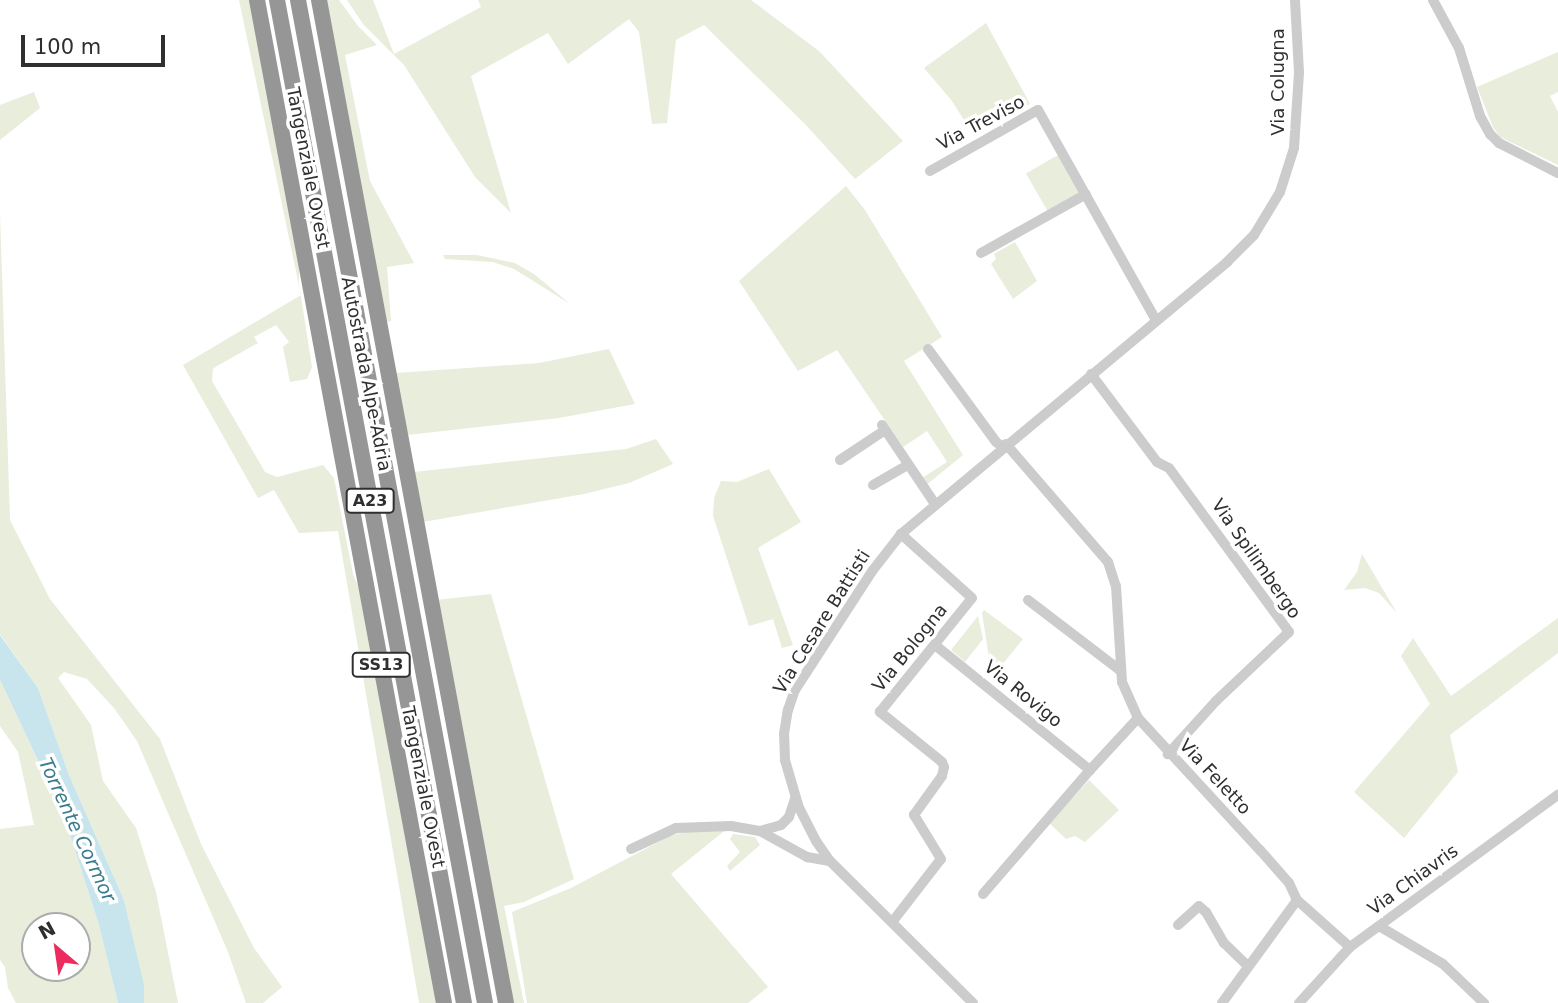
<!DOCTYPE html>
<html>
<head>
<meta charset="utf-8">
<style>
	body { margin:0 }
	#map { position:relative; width:1558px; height:1003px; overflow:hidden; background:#fff; font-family:"DejaVu Sans",sans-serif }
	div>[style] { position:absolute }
	.green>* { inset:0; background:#e8eddc; transform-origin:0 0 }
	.water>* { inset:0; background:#c8e5ed }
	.minor>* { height:10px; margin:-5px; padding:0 5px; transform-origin:5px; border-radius:5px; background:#ccc }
	.highway>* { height:16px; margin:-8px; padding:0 8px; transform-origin:8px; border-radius:8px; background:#969696 }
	span { translate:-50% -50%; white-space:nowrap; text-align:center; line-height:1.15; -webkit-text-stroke:7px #fff; paint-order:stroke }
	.shield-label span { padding:2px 5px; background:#fff; border:2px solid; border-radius:5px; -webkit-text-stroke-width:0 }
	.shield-label { font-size:16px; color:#2f2f2f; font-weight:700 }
	.street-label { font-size:18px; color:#2f2f2f }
	.water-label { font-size:19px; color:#387b8d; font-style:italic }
	.north { position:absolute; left:21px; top:912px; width:70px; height:70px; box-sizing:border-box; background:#fff; border:2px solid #acacac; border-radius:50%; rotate:331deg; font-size:19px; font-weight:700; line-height:28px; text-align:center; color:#2f2f2f }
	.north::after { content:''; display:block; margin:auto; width:24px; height:32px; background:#eb2c5c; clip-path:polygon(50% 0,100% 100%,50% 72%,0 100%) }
	.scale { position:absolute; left:21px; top:35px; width:144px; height:32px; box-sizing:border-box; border:4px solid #2f2f2f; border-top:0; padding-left:9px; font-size:21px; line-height:24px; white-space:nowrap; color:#2f2f2f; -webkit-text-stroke:5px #fff; paint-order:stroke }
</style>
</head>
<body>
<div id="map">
	<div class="green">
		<div style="clip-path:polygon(239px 0,251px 0,299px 258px,299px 284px,312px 367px,307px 379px,290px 382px,283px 347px,289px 342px,276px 325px,254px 337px,258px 343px,217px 366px,213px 369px,212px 381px,265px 472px,277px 477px,323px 465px,334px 478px,353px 574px,361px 593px,438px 1003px,419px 1003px,338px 531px,299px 533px,274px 490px,258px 498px,183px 365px,301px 295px)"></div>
		<div style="clip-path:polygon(325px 0,339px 0,358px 26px,377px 45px,345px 55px,370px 181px,414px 263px,387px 267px,391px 321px,386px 322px)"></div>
		<div style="clip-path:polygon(347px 0,373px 0,394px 54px,481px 7px,478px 0,751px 0,819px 51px,903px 141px,855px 179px,805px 124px,704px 25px,676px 40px,667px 123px,652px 124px,639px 32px,629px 19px,568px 64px,548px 33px,471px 76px,511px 213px,475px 177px,404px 65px,363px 24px)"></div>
		<div style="clip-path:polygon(986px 23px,1030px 104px,974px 136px,952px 101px,924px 68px)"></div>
		<div style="clip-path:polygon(1558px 52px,1558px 92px,1550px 96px,1558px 112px,1558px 165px,1500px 137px,1493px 127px,1477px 87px)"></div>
		<div style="clip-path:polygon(34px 92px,40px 108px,0 140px,0 105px)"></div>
		<div style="left:1058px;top:155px;width:43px;height:37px;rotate:60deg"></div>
		<div style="clip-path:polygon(846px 186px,865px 210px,942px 337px,904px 361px,963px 455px,925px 486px,922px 478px,947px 462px,927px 431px,903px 447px,837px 350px,798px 371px,739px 281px)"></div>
		<div style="clip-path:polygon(0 213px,10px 520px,50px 599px,160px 739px,201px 844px,254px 948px,282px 987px,263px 1003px,246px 1003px,228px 952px,137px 741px,114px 708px,87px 679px,64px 672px,58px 678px,91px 725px,103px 781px,136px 828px,156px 892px,178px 1003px,144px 1003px,143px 985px,124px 900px,69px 775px,38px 688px,0 634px)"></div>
		<div style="clip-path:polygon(1015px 242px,1037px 281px,1013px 299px,991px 264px,996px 259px,994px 254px)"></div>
		<div style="clip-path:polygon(443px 255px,477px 255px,515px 263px,534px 274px,570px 304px,514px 269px,493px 262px,445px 259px)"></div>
		<div style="clip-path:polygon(609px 349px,635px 404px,559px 418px,407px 435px,396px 373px,539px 363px)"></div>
		<div style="clip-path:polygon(656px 439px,673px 464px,629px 483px,584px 494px,423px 522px,414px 472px,626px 449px)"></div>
		<div style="clip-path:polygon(769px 469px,801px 522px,758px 548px,793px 645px,782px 648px,773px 619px,749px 626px,713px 516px,714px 498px,721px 481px,737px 482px)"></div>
		<div style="clip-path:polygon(1362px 554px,1397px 613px,1379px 593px,1365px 588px,1344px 590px,1357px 572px)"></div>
		<div style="clip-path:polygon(491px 594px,574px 879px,524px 902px,504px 906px,524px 1003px,512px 1003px,436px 600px)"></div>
		<div style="clip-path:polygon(984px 610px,1023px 639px,992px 677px,982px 613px)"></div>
		<div style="clip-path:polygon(978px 616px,983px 639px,965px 662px,951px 650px)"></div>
		<div style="clip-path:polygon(1558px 618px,1558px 653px,1450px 735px,1458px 772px,1404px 838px,1354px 792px,1430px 704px,1401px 656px,1413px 638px,1451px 696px)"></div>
		<div style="clip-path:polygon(evenodd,0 680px,63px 813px,99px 925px,118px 1003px,16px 1003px,8px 988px,5px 967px,0 960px,0 829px,34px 825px,18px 752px,0 726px,0 680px,35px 926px,77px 926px,77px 968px,35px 968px,35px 926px)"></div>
		<div style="clip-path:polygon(1089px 780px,1119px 810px,1085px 842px,1075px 836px,1066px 839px,1049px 823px)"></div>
		<div style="clip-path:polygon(728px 828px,671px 874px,768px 987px,748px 1003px,527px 1003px,512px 912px,571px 888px,670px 836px,687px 831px)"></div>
		<div style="clip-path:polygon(733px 834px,755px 837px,760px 845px,730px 871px,727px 866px,740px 852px,730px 839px)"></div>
	</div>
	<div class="water">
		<div style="clip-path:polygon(0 635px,38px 688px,69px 775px,124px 900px,144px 985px,144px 1003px,118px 1003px,99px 925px,63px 813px,0 680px)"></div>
	</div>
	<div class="minor">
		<div style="left:1433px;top:0;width:55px;rotate:61.6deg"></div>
		<div style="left:1459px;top:48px;width:71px;rotate:72.8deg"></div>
		<div style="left:1480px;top:116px;width:21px;rotate:61deg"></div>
		<div style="left:1490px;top:134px;width:13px;rotate:45deg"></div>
		<div style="left:1499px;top:143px;width:66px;rotate:27deg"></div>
		<div style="left:930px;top:171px;width:124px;rotate:-29.5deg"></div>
		<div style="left:1038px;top:110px;width:241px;rotate:60.7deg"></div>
		<div style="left:981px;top:253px;width:120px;rotate:-29.3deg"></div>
		<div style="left:928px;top:349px;width:115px;rotate:53.8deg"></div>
		<div style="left:996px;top:442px;width:9px;rotate:36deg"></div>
		<div style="left:1091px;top:374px;width:110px;rotate:53.1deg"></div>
		<div style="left:1157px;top:462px;width:13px;rotate:27deg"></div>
		<div style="left:1169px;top:468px;width:203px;rotate:53.8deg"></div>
		<div style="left:1289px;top:632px;width:100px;rotate:136.6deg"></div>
		<div style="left:1216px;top:701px;width:72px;rotate:132.2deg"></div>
		<div style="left:882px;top:425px;width:95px;rotate:56.1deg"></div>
		<div style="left:1006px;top:444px;width:156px;rotate:49.2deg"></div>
		<div style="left:1108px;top:562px;width:25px;rotate:72deg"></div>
		<div style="left:1116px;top:586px;width:96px;rotate:86.4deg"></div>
		<div style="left:1122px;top:682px;width:39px;rotate:66deg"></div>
		<div style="left:1138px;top:718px;width:180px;rotate:47.3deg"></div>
		<div style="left:1260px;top:850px;width:44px;rotate:48.7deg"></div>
		<div style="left:1289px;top:883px;width:19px;rotate:65deg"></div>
		<div style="left:1297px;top:900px;width:71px;rotate:41.6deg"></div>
		<div style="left:840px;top:460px;width:54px;rotate:-33.7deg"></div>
		<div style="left:873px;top:485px;width:38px;rotate:-30deg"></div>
		<div style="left:1028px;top:600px;width:117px;rotate:37.4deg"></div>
		<div style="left:935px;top:645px;width:199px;rotate:38.9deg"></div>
		<div style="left:1090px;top:770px;width:71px;rotate:-47.3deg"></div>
		<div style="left:760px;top:831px;width:22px;rotate:-16deg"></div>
		<div style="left:781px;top:825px;width:11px;rotate:-45deg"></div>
		<div style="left:789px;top:817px;width:20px;rotate:-72deg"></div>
		<div style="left:631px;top:849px;width:50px;rotate:-25deg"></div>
		<div style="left:676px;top:828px;width:55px;rotate:-2.1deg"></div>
		<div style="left:731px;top:826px;width:29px;rotate:10deg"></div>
		<div style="left:760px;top:831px;width:54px;rotate:29deg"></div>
		<div style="left:807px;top:857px;width:23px;rotate:10deg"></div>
		<div style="left:983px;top:894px;width:164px;rotate:-49.2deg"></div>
		<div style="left:893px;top:921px;width:78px;rotate:-52.3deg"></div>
		<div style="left:941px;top:859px;width:52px;rotate:-121.5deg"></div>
		<div style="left:914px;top:815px;width:48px;rotate:-54.3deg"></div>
		<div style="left:942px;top:776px;width:9px;rotate:-77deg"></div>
		<div style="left:944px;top:767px;width:5px;rotate:-112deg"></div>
		<div style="left:942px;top:762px;width:80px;rotate:-141.1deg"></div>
		<div style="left:880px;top:712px;width:146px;rotate:-51.1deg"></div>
		<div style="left:972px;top:598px;width:96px;rotate:-138deg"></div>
		<div style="left:1178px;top:925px;width:28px;rotate:-42deg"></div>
		<div style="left:1199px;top:906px;width:9px;rotate:41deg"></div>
		<div style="left:1206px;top:912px;width:36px;rotate:60deg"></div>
		<div style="left:1224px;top:943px;width:32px;rotate:44deg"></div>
		<div style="left:1379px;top:926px;width:74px;rotate:30.7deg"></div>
		<div style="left:1443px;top:964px;width:57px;rotate:43.6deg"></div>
		<div style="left:973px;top:1003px;width:202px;rotate:-135.2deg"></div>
		<div style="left:830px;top:861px;width:24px;rotate:-125deg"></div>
		<div style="left:816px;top:841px;width:37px;rotate:-117deg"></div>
		<div style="left:799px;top:808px;width:50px;rotate:-106.3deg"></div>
		<div style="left:785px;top:760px;width:26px;rotate:-92deg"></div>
		<div style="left:784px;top:734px;width:24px;rotate:-81deg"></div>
		<div style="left:788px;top:710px;width:21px;rotate:-71deg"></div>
		<div style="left:795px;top:690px;width:143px;rotate:-57deg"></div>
		<div style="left:873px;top:570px;width:46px;rotate:-52.1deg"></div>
		<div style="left:901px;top:534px;width:425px;rotate:-39.8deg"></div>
		<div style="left:1227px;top:262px;width:38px;rotate:-45deg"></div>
		<div style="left:1254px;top:235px;width:50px;rotate:-58.8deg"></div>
		<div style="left:1280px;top:192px;width:46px;rotate:-72.3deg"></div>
		<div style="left:1294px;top:148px;width:76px;rotate:-86.2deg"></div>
		<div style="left:1299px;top:72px;width:72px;rotate:-93.2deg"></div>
		<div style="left:1222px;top:1003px;width:127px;rotate:-53.9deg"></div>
		<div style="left:1299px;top:1003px;width:76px;rotate:-47.7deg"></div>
		<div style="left:1350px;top:947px;width:258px;rotate:-36.2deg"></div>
	</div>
	<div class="highway">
		<div style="left:257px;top:0;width:1020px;rotate:79.44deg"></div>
		<div style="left:277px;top:0;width:1020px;rotate:79.44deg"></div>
		<div style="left:298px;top:0;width:1020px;rotate:79.44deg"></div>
		<div style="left:319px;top:0;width:1020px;rotate:79.44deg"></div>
	</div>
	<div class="shield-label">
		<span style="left:370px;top:501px">A23</span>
		<span style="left:381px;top:665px">SS13</span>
	</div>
	<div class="street-label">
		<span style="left:1278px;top:82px;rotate:-90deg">Via Colugna</span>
		<span style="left:981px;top:123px;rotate:-28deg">Via Treviso</span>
		<span style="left:308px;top:168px;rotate:79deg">Tangenziale Ovest</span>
		<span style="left:366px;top:374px;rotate:79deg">Autostrada Alpe-Adria</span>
		<span style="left:1256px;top:559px;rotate:55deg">Via Spilimbergo</span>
		<span style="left:822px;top:622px;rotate:-58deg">Via Cesare Battisti</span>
		<span style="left:910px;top:648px;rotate:-51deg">Via Bologna</span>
		<span style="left:1023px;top:694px;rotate:39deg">Via Rovigo</span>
		<span style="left:1215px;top:777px;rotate:47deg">Via Feletto</span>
		<span style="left:423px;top:787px;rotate:79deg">Tangenziale Ovest</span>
		<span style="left:1413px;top:880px;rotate:-36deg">Via Chiavris</span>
	</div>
	<div class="water-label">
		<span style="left:77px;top:830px;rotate:65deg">Torrente Cormor</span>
	</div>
	<div class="north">N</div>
	<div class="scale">100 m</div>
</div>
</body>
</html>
